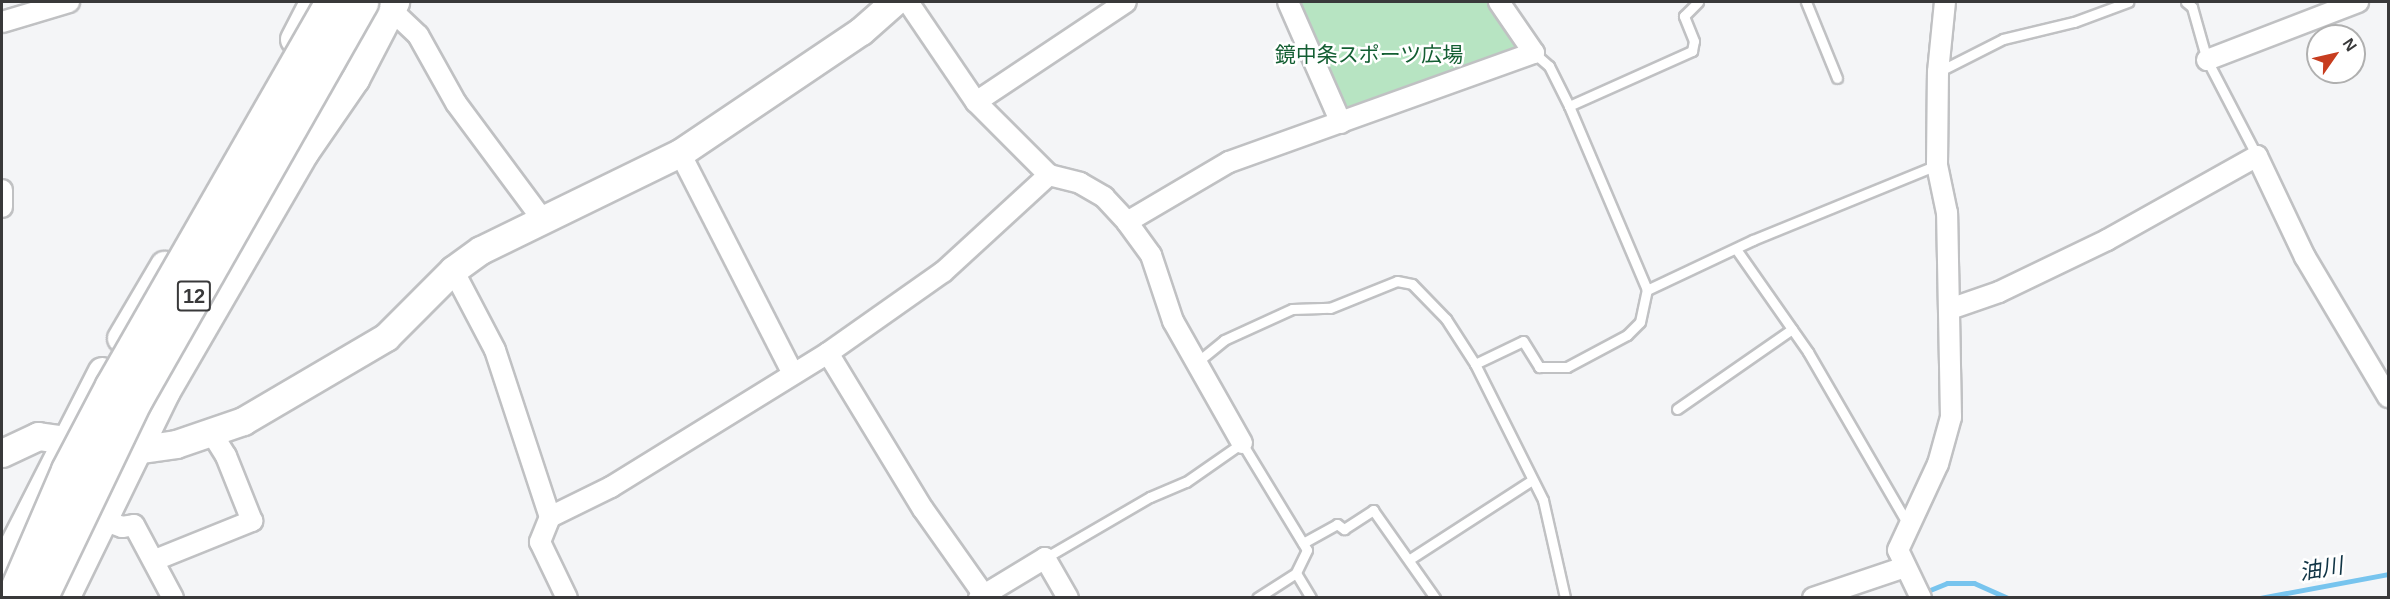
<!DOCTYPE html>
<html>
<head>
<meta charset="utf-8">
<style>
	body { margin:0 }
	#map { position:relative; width:2390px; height:599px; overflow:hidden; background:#f4f5f7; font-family:Helvetica,"Noto Sans JP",sans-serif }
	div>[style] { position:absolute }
	.green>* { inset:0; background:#b7e4c2 }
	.stream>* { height:5px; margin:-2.5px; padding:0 2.5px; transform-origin:2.5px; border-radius:2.5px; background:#77c4ee }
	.roads { filter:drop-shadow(2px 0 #c0c1c3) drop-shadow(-2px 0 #c0c1c3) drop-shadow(0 2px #c0c1c3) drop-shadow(0 -2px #c0c1c3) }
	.lane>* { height:9px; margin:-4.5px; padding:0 4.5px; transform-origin:4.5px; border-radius:4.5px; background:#fff }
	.street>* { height:20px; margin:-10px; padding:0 10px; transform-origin:10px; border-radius:10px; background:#fff }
	.secondary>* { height:27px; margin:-13.5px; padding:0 13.5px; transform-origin:13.5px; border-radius:13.5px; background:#fff }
	.bridges { filter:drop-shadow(2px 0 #c0c1c3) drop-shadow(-2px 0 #c0c1c3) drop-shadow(0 2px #c0c1c3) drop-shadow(0 -2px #c0c1c3) }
	.highway-bridge>* { height:33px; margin:-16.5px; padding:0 16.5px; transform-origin:16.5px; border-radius:16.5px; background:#fff }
	span { translate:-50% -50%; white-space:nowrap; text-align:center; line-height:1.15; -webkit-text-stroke:5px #fff; paint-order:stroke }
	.shield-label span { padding:2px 4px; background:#fff; border:2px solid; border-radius:4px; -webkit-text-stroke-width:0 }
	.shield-label { font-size:20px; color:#39393a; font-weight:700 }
	.park-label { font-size:21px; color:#135e32 }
	.water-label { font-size:22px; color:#103445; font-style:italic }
	.frame { position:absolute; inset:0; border:3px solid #39393a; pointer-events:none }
	.north { position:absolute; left:2306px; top:24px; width:60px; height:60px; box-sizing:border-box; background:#fff; border:2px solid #b0b0b0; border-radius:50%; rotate:56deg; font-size:16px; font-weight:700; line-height:24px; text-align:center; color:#39393a }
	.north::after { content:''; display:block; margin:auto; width:21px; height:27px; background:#c73d1f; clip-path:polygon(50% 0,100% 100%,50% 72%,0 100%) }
</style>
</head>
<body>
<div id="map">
	<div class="green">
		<div style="clip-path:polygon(1288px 2px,1499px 2px,1524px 56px,1341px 123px)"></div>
	</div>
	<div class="stream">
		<div style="left:1925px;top:592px;width:24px;rotate:-22deg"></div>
		<div style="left:1947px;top:583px;width:27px"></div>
		<div style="left:1974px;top:583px;width:37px;rotate:24deg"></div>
		<div style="left:2260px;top:598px;width:130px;rotate:-10.6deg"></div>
	</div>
	<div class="roads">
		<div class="lane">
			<div style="left:1806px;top:2px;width:82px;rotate:67.8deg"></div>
			<div style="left:2186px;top:2px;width:8px;rotate:40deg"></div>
			<div style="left:2192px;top:7px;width:55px;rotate:74.2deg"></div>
			<div style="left:2207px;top:60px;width:108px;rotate:62.5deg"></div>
			<div style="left:1534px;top:53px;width:20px;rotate:41deg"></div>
			<div style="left:1549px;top:66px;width:45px;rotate:63.4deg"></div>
			<div style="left:1569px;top:106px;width:200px;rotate:67deg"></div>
			<div style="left:1647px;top:290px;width:117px;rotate:-25.3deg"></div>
			<div style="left:1753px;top:240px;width:199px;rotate:-22.2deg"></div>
			<div style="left:1938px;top:72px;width:73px;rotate:-26.9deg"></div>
			<div style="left:2003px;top:39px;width:73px;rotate:-13.5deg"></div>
			<div style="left:2074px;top:22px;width:58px;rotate:-20.3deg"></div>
			<div style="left:1569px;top:106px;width:135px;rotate:-24.1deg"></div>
			<div style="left:1692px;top:51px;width:10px;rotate:-79deg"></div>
			<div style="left:1694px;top:41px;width:27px;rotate:-112deg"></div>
			<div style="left:1684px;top:16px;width:20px;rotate:-45deg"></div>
			<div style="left:1736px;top:249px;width:126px;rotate:55deg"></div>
			<div style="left:1808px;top:352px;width:198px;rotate:59.9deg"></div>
			<div style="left:1196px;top:363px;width:36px;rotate:-39deg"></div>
			<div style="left:1224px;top:340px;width:75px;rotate:-24.5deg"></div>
			<div style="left:1292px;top:309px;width:38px;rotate:-2deg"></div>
			<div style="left:1330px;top:308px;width:72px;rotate:-21.9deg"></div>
			<div style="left:1397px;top:281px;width:15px;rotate:11deg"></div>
			<div style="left:1412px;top:284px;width:49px;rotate:45.8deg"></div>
			<div style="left:1446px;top:319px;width:54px;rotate:57.2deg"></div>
			<div style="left:1475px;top:364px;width:152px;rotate:63.4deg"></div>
			<div style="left:1543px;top:500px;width:100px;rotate:77.3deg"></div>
			<div style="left:1475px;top:364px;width:53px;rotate:-25.6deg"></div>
			<div style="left:1523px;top:341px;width:31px;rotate:58deg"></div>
			<div style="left:1539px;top:367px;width:28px"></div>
			<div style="left:1567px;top:367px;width:68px;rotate:-28.1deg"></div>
			<div style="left:1627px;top:335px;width:18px;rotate:-45deg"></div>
			<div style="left:1640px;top:322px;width:33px;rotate:-78deg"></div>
			<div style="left:1677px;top:409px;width:140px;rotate:-34.8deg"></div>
			<div style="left:1303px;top:543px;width:39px;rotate:-29deg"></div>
			<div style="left:1337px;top:524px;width:9px;rotate:36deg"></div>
			<div style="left:1344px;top:529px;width:35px;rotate:-33deg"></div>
			<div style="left:1373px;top:510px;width:108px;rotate:54.8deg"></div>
			<div style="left:1045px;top:558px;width:121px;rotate:-30.2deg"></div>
			<div style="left:1150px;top:497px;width:39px;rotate:-23deg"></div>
			<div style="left:1186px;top:482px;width:68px;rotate:-34.9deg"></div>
			<div style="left:1242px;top:443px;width:125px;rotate:58.7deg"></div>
			<div style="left:1307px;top:550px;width:25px;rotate:116deg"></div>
			<div style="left:1296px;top:573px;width:46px;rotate:147.3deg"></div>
			<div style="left:1410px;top:559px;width:145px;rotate:-32.9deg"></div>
			<div style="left:1296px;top:573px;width:29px;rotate:59deg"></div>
		</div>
		<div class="street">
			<div style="left:383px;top:2px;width:48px;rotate:43.3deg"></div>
			<div style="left:418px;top:35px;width:78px;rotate:60.8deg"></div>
			<div style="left:456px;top:103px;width:146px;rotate:53.4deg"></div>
			<div style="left:908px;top:2px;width:121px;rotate:55.8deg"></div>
			<div style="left:976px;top:102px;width:103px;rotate:45deg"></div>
			<div style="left:1049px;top:175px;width:32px;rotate:14deg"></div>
			<div style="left:1080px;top:183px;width:28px;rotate:30deg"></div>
			<div style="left:1104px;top:197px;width:34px;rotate:47deg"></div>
			<div style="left:1127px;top:222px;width:41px;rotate:54deg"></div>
			<div style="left:1151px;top:255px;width:70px;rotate:71.6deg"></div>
			<div style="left:1173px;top:321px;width:140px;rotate:60.5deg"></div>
			<div style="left:1288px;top:2px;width:132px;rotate:66.3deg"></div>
			<div style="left:2px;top:22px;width:70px;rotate:-16.6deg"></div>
			<div style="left:2207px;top:60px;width:162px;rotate:-21deg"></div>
			<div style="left:976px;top:102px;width:180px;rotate:-33.7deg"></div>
			<div style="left:680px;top:153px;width:248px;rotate:62.9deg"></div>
			<div style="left:2px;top:190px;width:17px;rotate:90deg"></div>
			<div style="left:1127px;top:222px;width:118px;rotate:-30.5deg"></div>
			<div style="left:1229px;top:162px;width:324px;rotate:-19.7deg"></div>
			<div style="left:1534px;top:53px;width:62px;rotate:-124.5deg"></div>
			<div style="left:453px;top:270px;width:90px;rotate:62.3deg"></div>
			<div style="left:495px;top:350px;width:176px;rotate:71.8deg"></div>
			<div style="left:550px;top:517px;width:27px;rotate:112deg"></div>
			<div style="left:540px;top:542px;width:62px;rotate:64.3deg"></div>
			<div style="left:1950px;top:309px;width:52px;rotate:-19.1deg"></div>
			<div style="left:1999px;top:292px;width:120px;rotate:-25.7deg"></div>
			<div style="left:2107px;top:240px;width:172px;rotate:-29.2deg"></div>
			<div style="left:2257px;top:156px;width:112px;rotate:64.6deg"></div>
			<div style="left:2305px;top:257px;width:163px;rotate:59.3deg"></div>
			<div style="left:828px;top:353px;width:183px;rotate:58.7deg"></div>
			<div style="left:923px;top:509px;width:105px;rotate:54.7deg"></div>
			<div style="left:550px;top:517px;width:68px;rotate:-26.2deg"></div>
			<div style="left:611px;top:487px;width:255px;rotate:-31.7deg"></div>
			<div style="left:828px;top:353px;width:141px;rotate:-35.2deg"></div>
			<div style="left:943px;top:272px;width:144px;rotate:-42.5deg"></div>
			<div style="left:103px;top:520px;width:20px;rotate:20deg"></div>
			<div style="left:122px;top:527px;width:12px;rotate:-9deg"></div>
			<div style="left:134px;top:525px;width:83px;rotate:61.9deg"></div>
			<div style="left:155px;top:560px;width:105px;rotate:-21.9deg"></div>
			<div style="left:252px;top:521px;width:70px;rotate:-111.8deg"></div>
			<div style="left:226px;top:456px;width:28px;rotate:-122deg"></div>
			<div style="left:979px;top:598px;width:77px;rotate:-31.2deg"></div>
			<div style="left:1045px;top:558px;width:46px;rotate:60.1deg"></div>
			<div style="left:1813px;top:598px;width:97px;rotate:-18.6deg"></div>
			<div style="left:1921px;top:598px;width:53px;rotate:-115.6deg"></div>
			<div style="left:1898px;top:550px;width:95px;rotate:-65.1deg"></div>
			<div style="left:1938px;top:464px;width:49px;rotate:-74.5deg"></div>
			<div style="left:1951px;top:417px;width:204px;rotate:-91.1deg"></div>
			<div style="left:1947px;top:213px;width:49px;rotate:-101.8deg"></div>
			<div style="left:1937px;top:165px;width:93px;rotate:-89.4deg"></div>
			<div style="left:1938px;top:72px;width:70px;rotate:-84.3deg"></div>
		</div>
		<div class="secondary">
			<div style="left:294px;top:39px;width:42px;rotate:-62.8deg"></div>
			<div style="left:121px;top:338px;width:85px;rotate:-59.5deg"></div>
			<div style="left:2px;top:453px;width:40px;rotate:-25deg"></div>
			<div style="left:38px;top:436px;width:98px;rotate:8.2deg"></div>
			<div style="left:135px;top:450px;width:41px;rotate:-8.3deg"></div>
			<div style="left:176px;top:444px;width:71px;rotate:-18.9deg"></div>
			<div style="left:243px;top:421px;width:166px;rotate:-30.4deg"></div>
			<div style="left:386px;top:337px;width:95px;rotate:-45deg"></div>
			<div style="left:453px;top:270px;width:34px;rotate:-36deg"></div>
			<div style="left:481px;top:250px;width:221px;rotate:-26deg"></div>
			<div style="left:680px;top:153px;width:218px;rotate:-34deg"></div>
			<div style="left:861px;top:31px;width:44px;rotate:-41.3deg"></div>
			<div style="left:2px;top:567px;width:220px;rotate:-63deg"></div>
			<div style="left:65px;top:598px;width:230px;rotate:-64deg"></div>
			<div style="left:166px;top:391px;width:275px;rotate:-59.9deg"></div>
			<div style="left:304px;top:153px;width:90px;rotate:-55.4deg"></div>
			<div style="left:355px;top:79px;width:87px;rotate:-62.5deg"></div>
		</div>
	</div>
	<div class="bridges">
		<div class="highway-bridge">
			<div style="left:13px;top:598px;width:139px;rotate:-66.7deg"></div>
			<div style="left:68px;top:470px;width:95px;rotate:-62.4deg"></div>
			<div style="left:112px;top:386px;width:443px;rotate:-60.2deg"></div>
			<div style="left:40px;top:598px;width:220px;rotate:-64.4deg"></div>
			<div style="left:135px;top:400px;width:458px;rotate:-60.4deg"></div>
		</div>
	</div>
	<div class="shield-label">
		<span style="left:194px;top:296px">12</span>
	</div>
	<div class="park-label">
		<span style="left:1369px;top:55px">鏡中条スポーツ広場</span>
	</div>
	<div class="water-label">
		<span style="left:2321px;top:569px;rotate:-10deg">油川</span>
	</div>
	<div class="frame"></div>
	<div class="north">N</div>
</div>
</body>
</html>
